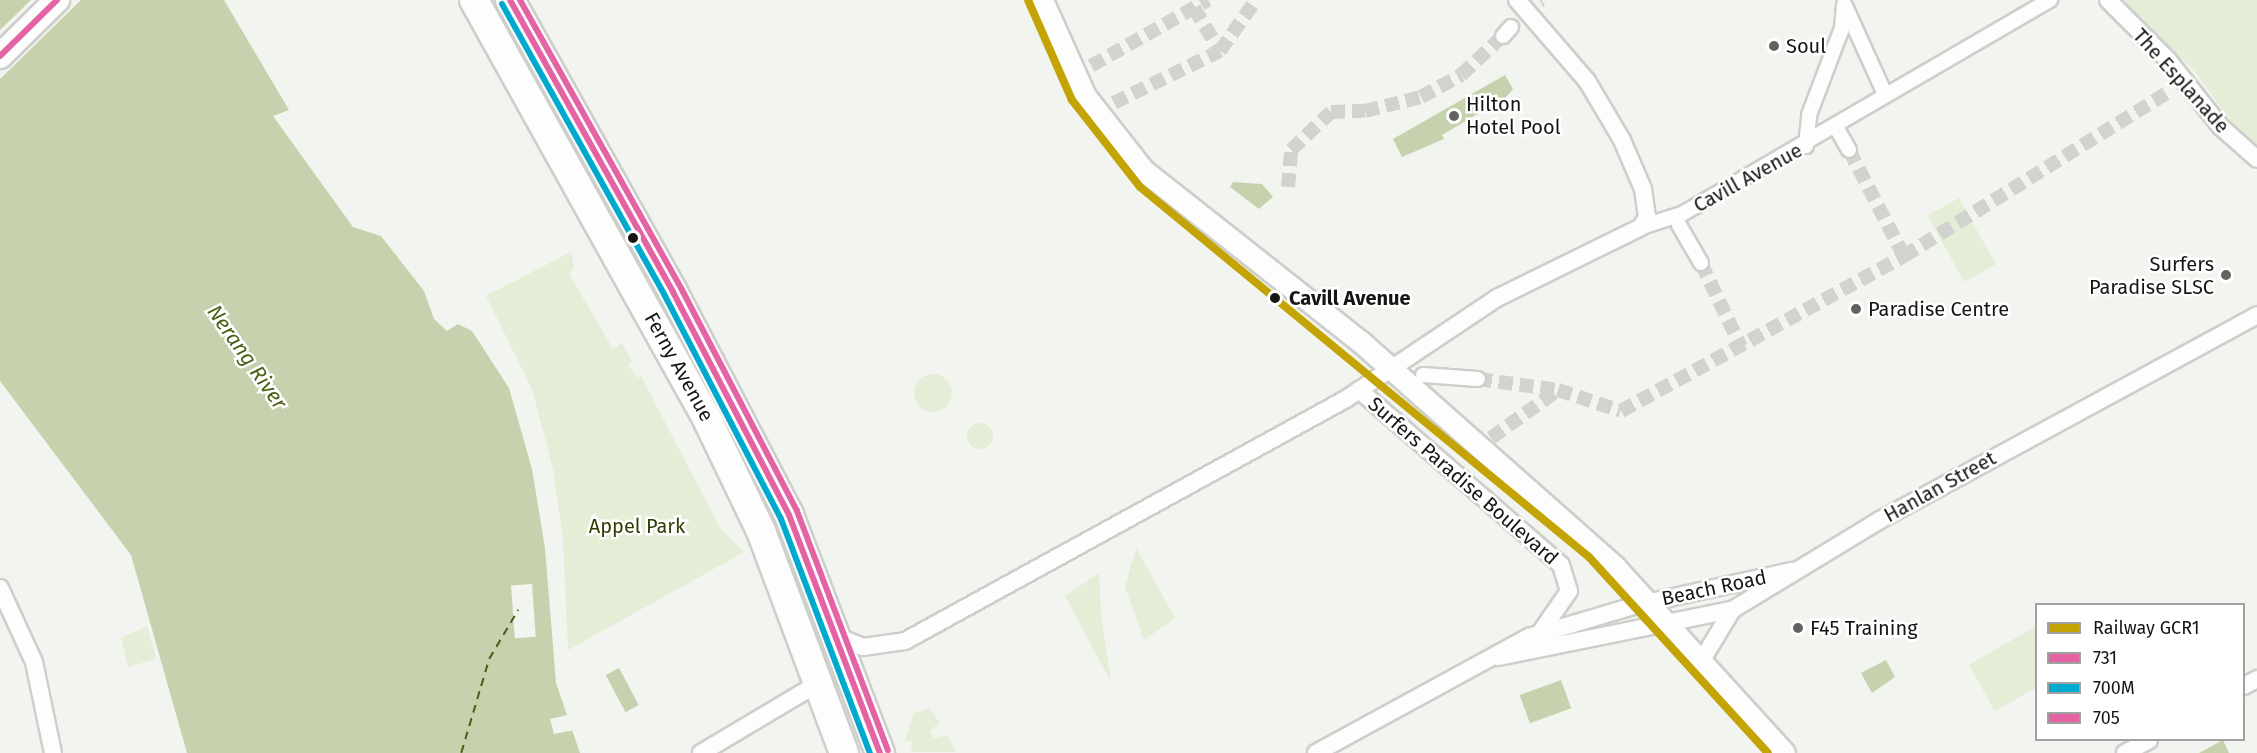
<!DOCTYPE html>
<html>
<head>
<meta charset="utf-8">
<style>
	body { margin:0 }
	#map { position:relative; width:2257px; height:753px; overflow:hidden; background:#f2f4ef; font-family:"Fira Sans",sans-serif }
	div>[style] { position:absolute }
	.green>* { inset:0; background:#e5edd7; transform-origin:0 0 }
	.round { border-radius:50% }
	.water>* { inset:0; background:#c6d2ae; transform-origin:0 0 }
	.pier>* { inset:0; background:#f2f4ef; transform-origin:0 0 }
	.ferry>* { height:1.5px; margin-top:-0.75px; transform-origin:0; background:repeating-linear-gradient(90deg,#4b5f14 0 8px,transparent 0 14px) }
	.pedestrian-tunnel>* { height:14px; margin-top:-7px; transform-origin:0; background:repeating-linear-gradient(90deg,#d1d3ce 0 14px,transparent 0 21px) }
	.roads { filter:drop-shadow(2px 0 #cdcfcb) drop-shadow(-2px 0 #cdcfcb) drop-shadow(0 2px #cdcfcb) drop-shadow(0 -2px #cdcfcb) }
	.pedestrian>* { height:14px; margin:-7px; padding:0 7px; transform-origin:7px; border-radius:7px; background:#fdfdfd }
	.minor>* { height:16px; margin:-8px; padding:0 8px; transform-origin:8px; border-radius:8px; background:#fdfdfd }
	.tertiary>* { height:21px; margin:-10.5px; padding:0 10.5px; transform-origin:10.5px; border-radius:10.5px; background:#fdfdfd }
	.secondary>* { height:24px; margin:-12px; padding:0 12px; transform-origin:12px; border-radius:12px; background:#fdfdfd }
	.trunk>* { height:28px; margin:-14px; padding:0 14px; transform-origin:14px; border-radius:14px; background:#fdfdfd }
	.bus-1>* { height:6px; margin:-3px; padding:0 3px; transform-origin:3px; border-radius:3px; background:#e463a4 }
	.bus-2>* { height:6px; margin:-3px; padding:0 3px; transform-origin:3px; border-radius:3px; background:#00a9ce }
	.bus-3>* { height:6px; margin:-3px; padding:0 3px; transform-origin:3px; border-radius:3px; background:#e463a4 }
	.rail-1>* { height:8px; margin:-4px; padding:0 4px; transform-origin:4px; border-radius:4px; background:#c4a305 }
	.dots>* { width:16px; height:16px; translate:-50% -50%; box-sizing:border-box; border:3px solid #fff; border-radius:50% }
	span { translate:-50% -50%; white-space:nowrap; text-align:center; line-height:1.15; -webkit-text-stroke:5px #fff; paint-order:stroke }
	.poi-label { font-size:20px; color:#151513 }
	.left { translate:0 -50%; text-align:left }
	.right { translate:-100% -50%; text-align:right }
	.street-label { font-size:20px; color:#151513 }
	.stop-label { font-size:20px; color:#151513; font-weight:700 }
	.park-label { font-size:20px; color:#2f3e03 }
	.water-label { font-size:21px; color:#4b5f14; font-style:italic }
	.legend { position:absolute; left:2035px; top:603px; width:210px; height:138px; box-sizing:border-box; background:#fff; border:2px solid #a1a1a1; margin:0; padding:8px 10px; list-style:none; font-size:18px; color:#151513 }
	.legend li { display:flex; align-items:center; gap:12px; height:30px }
	.legend b { width:30px; border:2px solid #a1a1a1 }
</style>
</head>
<body>
<div id="map">
	<div class="green">
		<div style="clip-path:polygon(2123px 0,2257px 0,2257px 147px,2232px 124px,2197px 74px)"></div>
		<div style="left:1959px;top:198px;width:76px;height:36px;rotate:61deg"></div>
		<div style="clip-path:polygon(571px 252px,574px 268px,569px 274px,613px 349px,622px 343px,632px 361px,628px 365px,637px 378px,641px 376px,720px 528px,744px 552px,568px 650px,563px 539px,553px 469px,532px 389px,486px 296px)"></div>
		<div class="round" style="left:914px;top:374px;width:38px;height:38px"></div>
		<div class="round" style="left:967px;top:423px;width:26px;height:26px"></div>
		<div style="clip-path:polygon(1136px 548px,1175px 618px,1144px 640px,1125px 587px)"></div>
		<div style="clip-path:polygon(1099px 573px,1101px 615px,1111px 682px,1065px 596px)"></div>
		<div style="clip-path:polygon(147px 626px,156px 659px,128px 667px,121px 638px)"></div>
		<div style="clip-path:polygon(2036px 626px,2036px 688px,1995px 711px,1969px 665px)"></div>
		<div style="clip-path:polygon(929px 708px,940px 723px,929px 731px,934px 738px,947px 735px,956px 752px,911px 752px,912px 741px,905px 741px,914px 713px)"></div>
	</div>
	<div class="water">
		<div style="clip-path:polygon(0 0,224px 0,289px 110px,273px 116px,353px 227px,381px 236px,424px 291px,434px 319px,447px 331px,458px 324px,472px 331px,509px 388px,532px 469px,545px 548px,556px 683px,580px 753px,187px 753px,131px 555px,0 381px)"></div>
		<div style="clip-path:polygon(1505px 75px,1513px 89px,1506px 97px,1442px 135px,1444px 139px,1402px 157px,1393px 139px)"></div>
		<div style="clip-path:polygon(1233px 182px,1262px 184px,1273px 197px,1259px 209px,1230px 187px)"></div>
		<div style="clip-path:polygon(1886px 660px,1895px 677px,1872px 693px,1861px 673px)"></div>
		<div style="left:619px;top:668px;width:42px;height:15px;rotate:62deg"></div>
		<div style="left:1561px;top:680px;width:30px;height:44px;rotate:70deg"></div>
		<div style="clip-path:polygon(2223px 740px,2229px 753px,2199px 753px)"></div>
	</div>
	<div class="pier">
		<div style="clip-path:polygon(31px 0,81px 0,0 79px,0 30px)"></div>
		<div style="left:532px;top:584px;width:53px;height:21px;rotate:86deg"></div>
		<div style="clip-path:polygon(567px 715px,575px 730px,554px 734px,550px 719px)"></div>
	</div>
	<div class="ferry">
		<div style="left:461px;top:753px;width:98px;rotate:-73.4deg"></div>
		<div style="left:489px;top:659px;width:57px;rotate:-59.4deg"></div>
	</div>
	<div class="pedestrian-tunnel">
		<div style="left:1540px;top:1px;width:2px;rotate:-27deg"></div>
		<div style="left:1194px;top:8px;width:50px;rotate:58.8deg"></div>
		<div style="left:1073px;top:76px;width:155px;rotate:-29.4deg"></div>
		<div style="left:1095px;top:112px;width:139px;rotate:-26deg"></div>
		<div style="left:1220px;top:51px;width:62px;rotate:-54.8deg"></div>
		<div style="left:1849px;top:150px;width:119px;rotate:62.6deg"></div>
		<div style="left:1288px;top:187px;width:37px;rotate:-85deg"></div>
		<div style="left:1291px;top:150px;width:55px;rotate:-43.5deg"></div>
		<div style="left:1331px;top:112px;width:34px;rotate:-2deg"></div>
		<div style="left:1365px;top:111px;width:58px;rotate:-14deg"></div>
		<div style="left:1421px;top:97px;width:46px;rotate:-28.8deg"></div>
		<div style="left:1461px;top:75px;width:57px;rotate:-42.9deg"></div>
		<div style="left:1701px;top:263px;width:93px;rotate:64.5deg"></div>
		<div style="left:1478px;top:379px;width:81px;rotate:7.8deg"></div>
		<div style="left:1491px;top:438px;width:82px;rotate:-35.6deg"></div>
		<div style="left:1558px;top:390px;width:66px;rotate:18.4deg"></div>
		<div style="left:1621px;top:411px;width:323px;rotate:-28.7deg"></div>
		<div style="left:1904px;top:256px;width:309px;rotate:-31.8deg"></div>
	</div>
	<div class="roads">
		<div class="pedestrian">
			<div style="left:1845px;top:6px;width:97px;rotate:65.6deg"></div>
			<div style="left:1503px;top:36px;width:12px;rotate:-48deg"></div>
			<div style="left:1837px;top:129px;width:24px;rotate:60deg"></div>
			<div style="left:1806px;top:146px;width:31px;rotate:-84deg"></div>
			<div style="left:1809px;top:115px;width:93px;rotate:-69.2deg"></div>
			<div style="left:1842px;top:28px;width:24px;rotate:-85deg"></div>
			<div style="left:1679px;top:225px;width:44px;rotate:59.9deg"></div>
			<div style="left:1641px;top:227px;width:43px;rotate:-17.6deg"></div>
			<div style="left:1682px;top:214px;width:426px;rotate:-30.2deg"></div>
			<div style="left:1423px;top:375px;width:55px;rotate:4.2deg"></div>
		</div>
		<div class="minor">
			<div style="left:2108px;top:0;width:85px;rotate:45deg"></div>
			<div style="left:2168px;top:60px;width:85px;rotate:51.7deg"></div>
			<div style="left:2221px;top:127px;width:48px;rotate:41.6deg"></div>
			<div style="left:1359px;top:390px;width:267px;rotate:40.9deg"></div>
			<div style="left:1561px;top:565px;width:27px;rotate:73deg"></div>
			<div style="left:1569px;top:591px;width:51px;rotate:124.6deg"></div>
			<div style="left:0;top:588px;width:81px;rotate:65.3deg"></div>
			<div style="left:34px;top:662px;width:93px;rotate:78.2deg"></div>
			<div style="left:836px;top:636px;width:29px;rotate:22deg"></div>
			<div style="left:863px;top:647px;width:42px;rotate:-8.1deg"></div>
			<div style="left:905px;top:641px;width:503px;rotate:-28.76deg"></div>
			<div style="left:1346px;top:399px;width:182px;rotate:-33.8deg"></div>
			<div style="left:1497px;top:298px;width:161px;rotate:-26.2deg"></div>
			<div style="left:1641px;top:227px;width:12px;rotate:-59deg"></div>
			<div style="left:1647px;top:217px;width:28px;rotate:-98deg"></div>
			<div style="left:1643px;top:189px;width:53px;rotate:-113.2deg"></div>
			<div style="left:1622px;top:140px;width:69px;rotate:-120.7deg"></div>
			<div style="left:1587px;top:81px;width:107px;rotate:-130.8deg"></div>
			<div style="left:1498px;top:657px;width:239px;rotate:-11.4deg"></div>
			<div style="left:1732px;top:610px;width:173px;rotate:-31.3deg"></div>
			<div style="left:1880px;top:520px;width:429px;rotate:-28.5deg"></div>
			<div style="left:1702px;top:660px;width:58px;rotate:-59deg"></div>
			<div style="left:2244px;top:686px;width:15px;rotate:-28deg"></div>
			<div style="left:701px;top:753px;width:135px;rotate:-30.7deg"></div>
			<div style="left:1316px;top:753px;width:243px;rotate:-28.6deg"></div>
			<div style="left:1529px;top:637px;width:113px;rotate:-16.5deg"></div>
			<div style="left:1637px;top:605px;width:159px;rotate:-12.4deg"></div>
			<div style="left:2125px;top:753px;width:27px;rotate:-28deg"></div>
		</div>
		<div class="tertiary">
			<div style="left:1042px;top:0;width:105px;rotate:65.9deg"></div>
			<div style="left:1085px;top:96px;width:94px;rotate:51.9deg"></div>
			<div style="left:1143px;top:170px;width:278px;rotate:38.3deg"></div>
			<div style="left:1361px;top:342px;width:339px;rotate:41.5deg"></div>
			<div style="left:1615px;top:567px;width:251px;rotate:47.7deg"></div>
		</div>
		<div class="secondary">
			<div style="left:0;top:56px;width:80px;rotate:-44.5deg"></div>
		</div>
		<div class="trunk">
			<div style="left:474px;top:0;width:484px;rotate:60.9deg"></div>
			<div style="left:709px;top:423px;width:120px;rotate:64.3deg"></div>
			<div style="left:761px;top:531px;width:237px;rotate:69.5deg"></div>
			<div style="left:510px;top:0;width:334px;rotate:60.8deg"></div>
			<div style="left:673px;top:292px;width:251px;rotate:62.5deg"></div>
			<div style="left:789px;top:515px;width:255px;rotate:69.1deg"></div>
		</div>
	</div>
	<div class="bus-1">
		<div style="left:510px;top:0;width:334px;rotate:60.8deg"></div>
		<div style="left:673px;top:292px;width:251px;rotate:62.5deg"></div>
		<div style="left:789px;top:515px;width:255px;rotate:69.1deg"></div>
		<div style="left:0;top:56px;width:80px;rotate:-44.5deg"></div>
	</div>
	<div class="bus-2">
		<div style="left:502px;top:4px;width:334px;rotate:60.8deg"></div>
		<div style="left:665px;top:296px;width:251px;rotate:62.5deg"></div>
		<div style="left:781px;top:519px;width:250px;rotate:69.2deg"></div>
	</div>
	<div class="bus-3">
		<div style="left:520px;top:0;width:330px;rotate:60.8deg"></div>
		<div style="left:681px;top:288px;width:251px;rotate:62.5deg"></div>
		<div style="left:797px;top:511px;width:256px;rotate:69.2deg"></div>
	</div>
	<div class="rail-1">
		<div style="left:1028px;top:0;width:109px;rotate:66.3deg"></div>
		<div style="left:1072px;top:100px;width:110px;rotate:52deg"></div>
		<div style="left:1140px;top:187px;width:582px;rotate:39.49deg"></div>
		<div style="left:1589px;top:557px;width:265px;rotate:47.6deg"></div>
	</div>
	<div class="dots">
		<div style="left:1774px;top:46px;background:#626360"></div>
		<div style="left:1454px;top:116px;background:#626360"></div>
		<div style="left:633px;top:238px;background:#151513"></div>
		<div style="left:2226px;top:275px;background:#626360"></div>
		<div style="left:1275px;top:298px;background:#151513"></div>
		<div style="left:1856px;top:309px;background:#626360"></div>
		<div style="left:1798px;top:628px;background:#626360"></div>
	</div>
	<div class="poi-label">
		<span class="left" style="left:1786px;top:46px">Soul</span>
		<span class="left" style="left:1466px;top:116px">Hilton<br>Hotel Pool</span>
		<span class="right" style="left:2214px;top:276px">Surfers<br>Paradise SLSC</span>
		<span class="left" style="left:1868px;top:309px">Paradise Centre</span>
		<span class="left" style="left:1810px;top:628px">F45 Training</span>
	</div>
	<div class="street-label">
		<span style="left:2181px;top:81px;rotate:48deg">The Esplanade</span>
		<span style="left:1748px;top:178px;rotate:-29deg">Cavill Avenue</span>
		<span style="left:679px;top:367px;rotate:61deg">Ferny Avenue</span>
		<span style="left:1463px;top:481px;rotate:41deg">Surfers Paradise Boulevard</span>
		<span style="left:1940px;top:487px;rotate:-29deg">Hanlan Street</span>
		<span style="left:1714px;top:588px;rotate:-12deg">Beach Road</span>
	</div>
	<div class="stop-label">
		<span class="left" style="left:1289px;top:298px">Cavill Avenue</span>
	</div>
	<div class="park-label">
		<span style="left:637px;top:526px">Appel Park</span>
	</div>
	<div class="water-label">
		<span style="left:247px;top:357px;rotate:55deg">Nerang River</span>
	</div>
	<ul class="legend">
	<li><b style="height:8px;background:#c4a305"></b>Railway GCR1</li>
	<li><b style="height:8px;background:#e463a4"></b>731</li>
	<li><b style="height:8px;background:#00a9ce"></b>700M</li>
	<li><b style="height:8px;background:#e463a4"></b>705</li>
	</ul>
</div>
</body>
</html>
